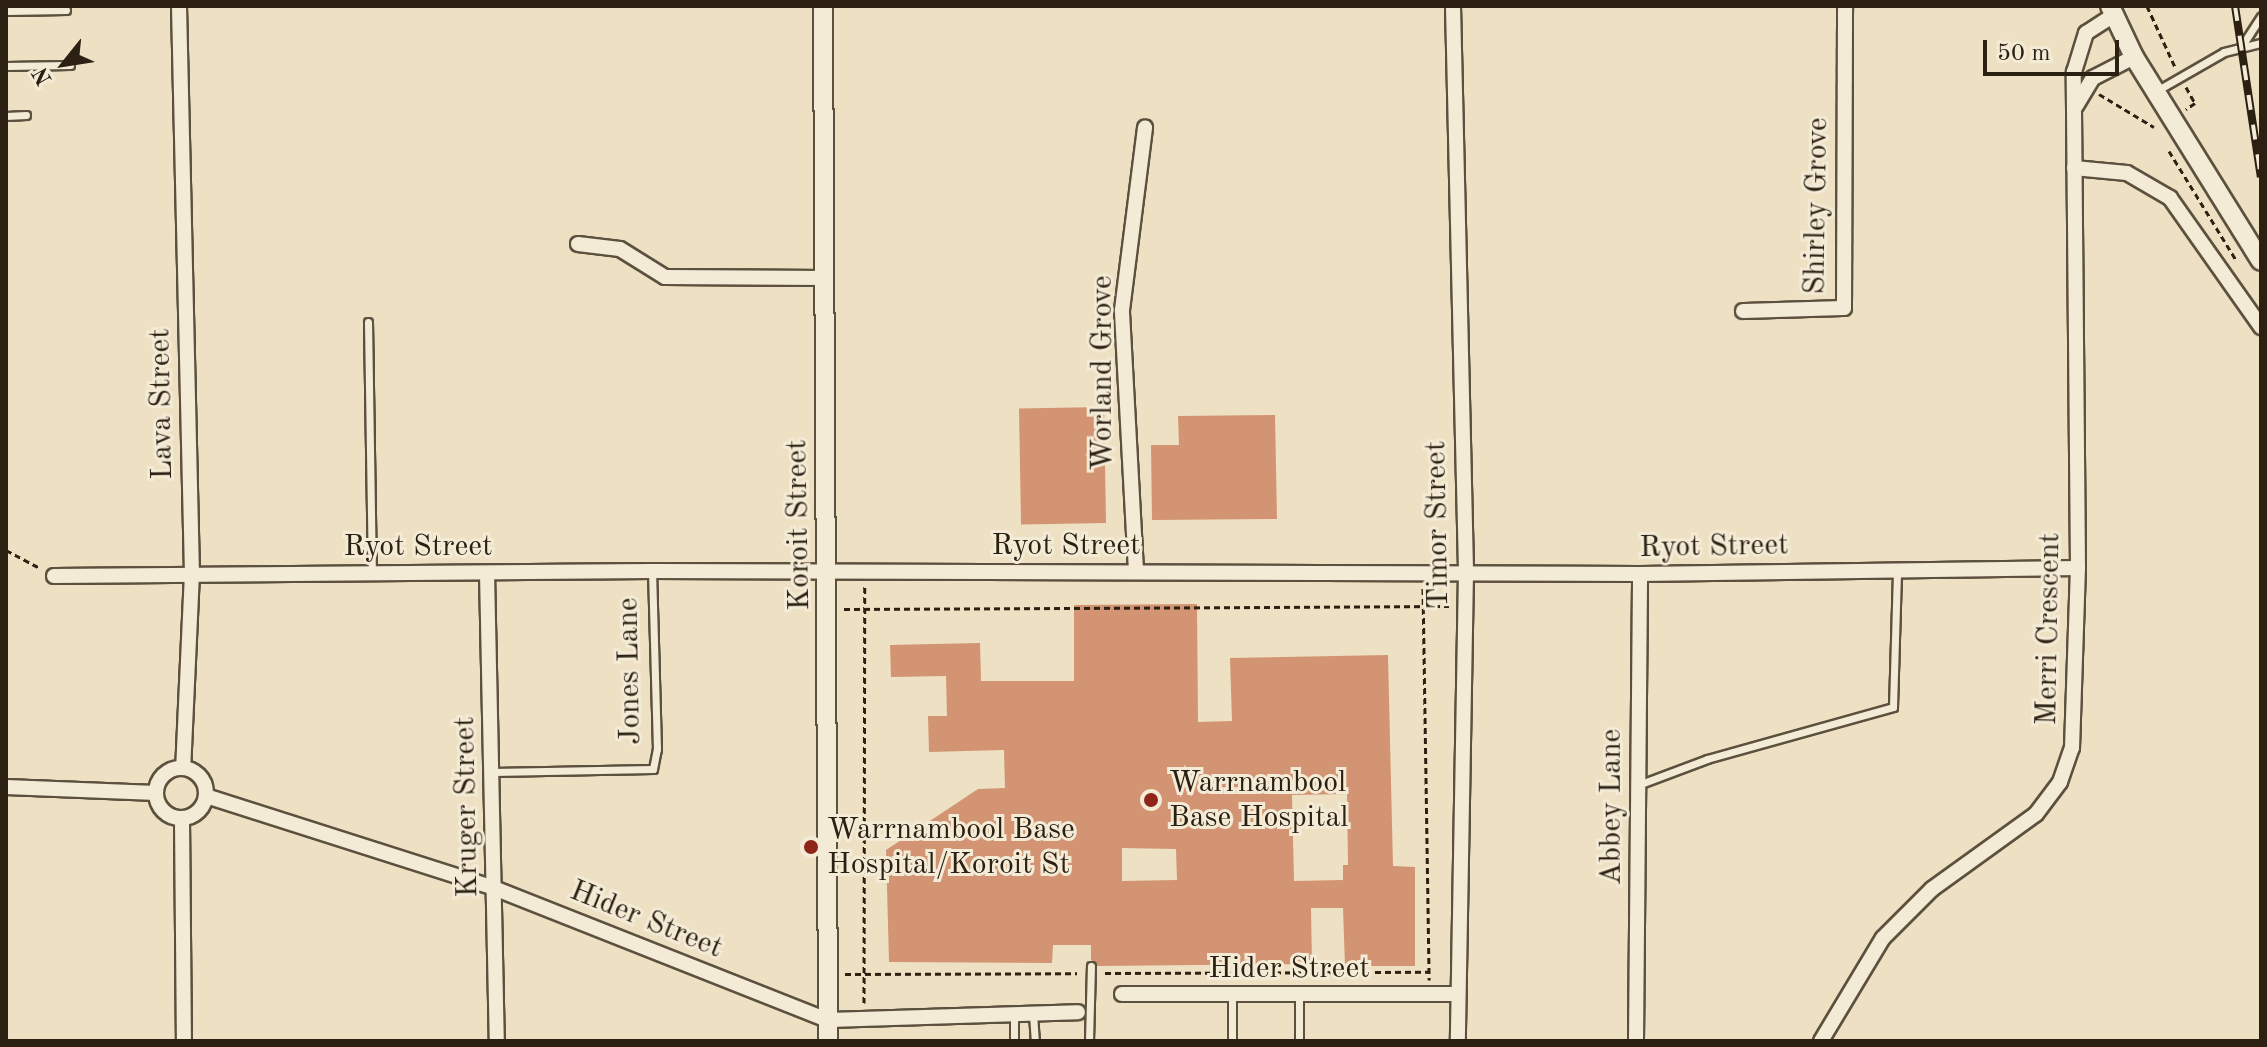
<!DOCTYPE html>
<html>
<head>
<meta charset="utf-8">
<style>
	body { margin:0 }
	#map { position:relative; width:2267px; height:1047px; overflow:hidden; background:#eee0c2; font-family:"Old Standard TT",serif }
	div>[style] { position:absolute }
	.building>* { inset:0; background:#d29472; transform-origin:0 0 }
	.path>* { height:3px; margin-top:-1.5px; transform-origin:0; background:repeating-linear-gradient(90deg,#2c2012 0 6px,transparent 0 10px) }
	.roads { filter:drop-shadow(2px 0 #5c503e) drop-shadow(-2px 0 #5c503e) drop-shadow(0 2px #5c503e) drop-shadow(0 -2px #5c503e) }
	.service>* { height:7px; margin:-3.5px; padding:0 3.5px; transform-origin:3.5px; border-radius:3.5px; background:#f4ebd7 }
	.minor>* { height:14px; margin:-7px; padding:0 7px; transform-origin:7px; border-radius:7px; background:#f4ebd7 }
	.minor>.ring { margin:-7px; padding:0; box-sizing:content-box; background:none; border:14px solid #f4ebd7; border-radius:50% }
	.tertiary>* { height:18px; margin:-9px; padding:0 9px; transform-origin:9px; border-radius:9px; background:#f4ebd7 }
	.rail>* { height:8px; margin-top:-4px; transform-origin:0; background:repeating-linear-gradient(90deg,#f4ebd7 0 15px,#2c2012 0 30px); box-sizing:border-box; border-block:2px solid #2c2012 }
	.dots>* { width:22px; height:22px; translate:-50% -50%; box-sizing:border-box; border:4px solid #f4ebd7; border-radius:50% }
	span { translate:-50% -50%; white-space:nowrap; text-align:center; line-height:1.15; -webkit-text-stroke:6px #f4ebd7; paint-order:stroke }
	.street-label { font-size:30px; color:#2c2012 }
	.poi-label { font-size:30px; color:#2c2012 }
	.left { translate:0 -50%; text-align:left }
	.frame { position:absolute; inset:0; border:8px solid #2c2012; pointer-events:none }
	.north { position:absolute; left:24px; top:24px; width:80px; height:80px; -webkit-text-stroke:6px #f4ebd7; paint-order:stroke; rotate:240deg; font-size:22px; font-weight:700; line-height:32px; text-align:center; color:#2c2012 }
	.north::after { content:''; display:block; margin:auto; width:28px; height:36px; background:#2c2012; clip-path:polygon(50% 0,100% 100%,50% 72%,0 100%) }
	.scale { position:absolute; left:1983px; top:40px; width:136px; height:36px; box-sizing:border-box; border:4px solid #2c2012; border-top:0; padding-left:10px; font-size:24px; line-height:28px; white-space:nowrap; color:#2c2012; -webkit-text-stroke:6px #f4ebd7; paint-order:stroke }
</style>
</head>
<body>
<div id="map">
	<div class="building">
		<div style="left:1104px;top:407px;width:116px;height:85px;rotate:89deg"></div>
		<div style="clip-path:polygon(1275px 415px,1277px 519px,1152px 520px,1151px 445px,1179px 445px,1178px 416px)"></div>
		<div style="clip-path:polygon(evenodd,1197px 604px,1198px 722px,1232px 721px,1230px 658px,1388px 655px,1393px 866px,1415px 867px,1415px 966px,1345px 966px,1343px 908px,1311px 908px,1312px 964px,1097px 966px,1091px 960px,1091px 945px,1053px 945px,1052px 963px,889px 962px,886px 850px,978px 789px,1005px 788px,1004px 750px,929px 752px,928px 716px,947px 716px,946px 676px,891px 677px,890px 645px,980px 643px,981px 681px,1074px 681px,1074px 605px,1197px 604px,1347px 794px,1348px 865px,1343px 865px,1343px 880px,1294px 881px,1292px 795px,1347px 794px,1197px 604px,1122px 848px,1176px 849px,1177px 880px,1122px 881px,1122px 848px)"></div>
	</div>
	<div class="path">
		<div style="left:2147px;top:6px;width:67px;rotate:65.3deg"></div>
		<div style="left:2186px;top:87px;width:18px;rotate:61deg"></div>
		<div style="left:2195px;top:103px;width:11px;rotate:146deg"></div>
		<div style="left:2099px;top:94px;width:64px;rotate:31deg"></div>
		<div style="left:2169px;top:151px;width:128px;rotate:58.4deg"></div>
		<div style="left:6px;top:550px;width:38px;rotate:28deg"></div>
		<div style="left:1423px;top:588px;width:392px;rotate:89.1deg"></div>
		<div style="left:844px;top:609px;width:605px;rotate:-0.28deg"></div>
		<div style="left:1105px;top:973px;width:324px;rotate:-0.2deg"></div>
		<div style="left:845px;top:974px;width:232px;rotate:-0.2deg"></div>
		<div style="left:864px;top:1003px;width:417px;rotate:-89.9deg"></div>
	</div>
	<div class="roads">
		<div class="service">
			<div style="left:6px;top:11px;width:60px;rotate:-1deg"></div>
			<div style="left:2243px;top:44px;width:33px;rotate:-57deg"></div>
			<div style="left:6px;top:66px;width:64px;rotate:-0.9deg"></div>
			<div style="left:2158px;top:90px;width:76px;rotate:-29.9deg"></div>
			<div style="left:2224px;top:52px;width:38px;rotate:-14deg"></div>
			<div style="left:6px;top:116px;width:20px;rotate:-3deg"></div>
			<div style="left:368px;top:322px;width:251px;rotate:89.1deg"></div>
			<div style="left:493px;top:772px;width:160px;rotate:-1.1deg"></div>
			<div style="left:653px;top:769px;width:20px;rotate:-79deg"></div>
			<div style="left:657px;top:749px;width:178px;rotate:-91.6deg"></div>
			<div style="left:1638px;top:785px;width:74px;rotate:-20.6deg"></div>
			<div style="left:1707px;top:759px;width:193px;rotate:-15.6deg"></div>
			<div style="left:1893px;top:707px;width:136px;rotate:-88.3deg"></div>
			<div style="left:1299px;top:995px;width:46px;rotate:90deg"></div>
			<div style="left:1033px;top:1014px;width:27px;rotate:86deg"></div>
			<div style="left:1014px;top:1015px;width:26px;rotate:90deg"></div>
			<div style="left:1089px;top:1041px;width:75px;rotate:-88.5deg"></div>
			<div style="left:1232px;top:1041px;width:45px;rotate:-90deg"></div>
		</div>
		<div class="minor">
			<div style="left:179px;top:6px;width:567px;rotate:88.69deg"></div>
			<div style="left:192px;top:573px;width:195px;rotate:92.6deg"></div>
			<div style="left:1453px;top:6px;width:566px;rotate:88.68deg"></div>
			<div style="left:1466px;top:572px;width:469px;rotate:91deg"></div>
			<div style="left:2076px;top:106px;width:33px;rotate:-59deg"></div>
			<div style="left:2093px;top:78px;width:46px;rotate:-27.1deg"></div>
			<div style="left:2074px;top:168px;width:53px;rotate:5.4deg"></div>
			<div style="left:2127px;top:173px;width:50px;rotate:30.2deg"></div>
			<div style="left:2170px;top:198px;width:158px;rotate:54.8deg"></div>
			<div style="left:578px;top:244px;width:42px;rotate:6.8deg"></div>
			<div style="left:620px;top:249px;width:53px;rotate:31.9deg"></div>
			<div style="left:665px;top:277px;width:159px;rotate:0.4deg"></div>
			<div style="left:1743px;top:311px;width:101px;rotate:-1.7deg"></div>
			<div style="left:1844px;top:308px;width:302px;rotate:-89.8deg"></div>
			<div style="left:1136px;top:571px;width:261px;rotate:-93.1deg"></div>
			<div style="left:1122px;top:310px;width:184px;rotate:-82.8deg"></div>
			<div style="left:487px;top:573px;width:468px;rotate:88.8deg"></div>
			<div style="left:54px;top:576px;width:598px;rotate:-0.48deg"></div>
			<div style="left:652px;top:571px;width:988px;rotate:0.17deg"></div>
			<div style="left:1640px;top:574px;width:438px;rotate:-0.8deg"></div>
			<div class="ring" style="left:156px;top:768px;width:36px;height:36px"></div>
			<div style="left:6px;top:787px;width:150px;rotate:2.3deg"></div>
			<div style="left:206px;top:796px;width:302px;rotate:17.7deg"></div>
			<div style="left:494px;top:888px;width:359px;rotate:21.6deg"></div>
			<div style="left:828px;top:1020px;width:250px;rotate:-1.8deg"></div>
			<div style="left:182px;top:819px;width:222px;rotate:89.5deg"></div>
			<div style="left:1122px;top:994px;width:335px"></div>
			<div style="left:1636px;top:1041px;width:467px;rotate:-89.5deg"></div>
			<div style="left:1821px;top:1041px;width:120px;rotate:-59deg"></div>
			<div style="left:1883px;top:938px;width:69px;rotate:-45deg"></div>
			<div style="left:1932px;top:889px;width:128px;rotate:-35.8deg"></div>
			<div style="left:2036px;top:814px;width:40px;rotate:-53deg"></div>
			<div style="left:2060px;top:782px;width:36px;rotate:-71deg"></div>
			<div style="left:2072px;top:748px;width:180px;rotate:-88.1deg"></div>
			<div style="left:2078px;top:568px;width:496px;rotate:-90.5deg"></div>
			<div style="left:2074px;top:72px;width:41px;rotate:-72.9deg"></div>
			<div style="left:2086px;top:33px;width:33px;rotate:-33deg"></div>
		</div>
		<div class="tertiary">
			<div style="left:823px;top:6px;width:1035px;rotate:89.72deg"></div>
			<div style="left:2110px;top:6px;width:56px;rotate:64.8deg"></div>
			<div style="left:2134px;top:57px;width:240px;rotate:58.1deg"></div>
		</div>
	</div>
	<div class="rail">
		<div style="left:2235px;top:6px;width:173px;rotate:81.4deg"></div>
	</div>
	<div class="dots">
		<div style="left:1151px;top:800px;background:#8f2418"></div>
		<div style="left:811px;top:847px;background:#8f2418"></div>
	</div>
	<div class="street-label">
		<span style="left:1817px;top:206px;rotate:-89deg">Shirley Grove</span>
		<span style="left:1103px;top:373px;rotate:-90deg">Worland Grove</span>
		<span style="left:162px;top:404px;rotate:-91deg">Lava Street</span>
		<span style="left:799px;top:525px;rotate:-91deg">Koroit Street</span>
		<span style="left:1438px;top:525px;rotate:-91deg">Timor Street</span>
		<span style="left:1066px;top:546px">Ryot Street</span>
		<span style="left:418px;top:547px">Ryot Street</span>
		<span style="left:1714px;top:547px;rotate:-1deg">Ryot Street</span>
		<span style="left:2049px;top:629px;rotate:-89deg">Merri Crescent</span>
		<span style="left:630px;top:671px;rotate:-91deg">Jones Lane</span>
		<span style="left:467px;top:807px;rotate:-91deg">Kruger Street</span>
		<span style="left:1612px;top:807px;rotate:-90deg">Abbey Lane</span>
		<span style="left:646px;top:920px;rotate:22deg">Hider Street</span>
		<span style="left:1289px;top:969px">Hider Street</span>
	</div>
	<div class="poi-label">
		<span class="left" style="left:1169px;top:800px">Warrnambool<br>Base Hospital</span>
		<span class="left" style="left:827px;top:847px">Warrnambool Base<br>Hospital/Koroit St</span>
	</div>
	<div class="frame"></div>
	<div class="north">N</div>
	<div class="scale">50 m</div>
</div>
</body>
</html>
